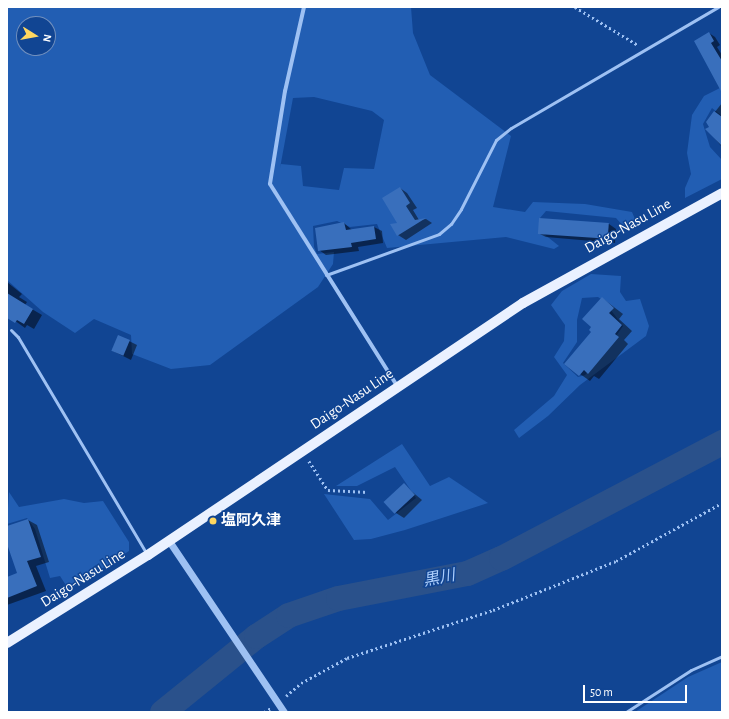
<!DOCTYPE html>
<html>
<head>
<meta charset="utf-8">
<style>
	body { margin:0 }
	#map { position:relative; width:729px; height:719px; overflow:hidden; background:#114593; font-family:"Alegreya Sans","Noto Sans JP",sans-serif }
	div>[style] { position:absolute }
	.green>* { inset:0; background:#225eb3 }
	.shadow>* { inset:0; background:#0007 }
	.river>* { height:25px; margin:-12.5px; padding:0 12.5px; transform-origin:12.5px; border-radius:12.5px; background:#2a518b }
	.building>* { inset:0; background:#396fbc; transform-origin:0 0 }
	.path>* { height:2.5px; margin-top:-1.25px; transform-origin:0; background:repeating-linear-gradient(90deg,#9ec1f3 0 2px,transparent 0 5px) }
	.service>* { height:3px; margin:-1.5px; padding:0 1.5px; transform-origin:1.5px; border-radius:1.5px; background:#9ec1f3 }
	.minor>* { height:4px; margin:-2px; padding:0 2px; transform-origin:2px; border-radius:2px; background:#9ec1f3 }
	.tertiary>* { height:7px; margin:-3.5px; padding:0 3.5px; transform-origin:3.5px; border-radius:3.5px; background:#9ec1f3 }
	.primary>* { height:10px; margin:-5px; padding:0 5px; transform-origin:5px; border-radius:5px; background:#eaf1ff }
	.dots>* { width:11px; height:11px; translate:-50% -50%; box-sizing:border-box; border:2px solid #114593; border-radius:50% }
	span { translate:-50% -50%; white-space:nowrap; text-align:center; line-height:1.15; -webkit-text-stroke:3px #114593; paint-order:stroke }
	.street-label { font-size:15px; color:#fff }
	.poi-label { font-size:15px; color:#fff; font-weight:700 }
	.left { translate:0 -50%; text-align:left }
	.water-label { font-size:16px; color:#aaccfa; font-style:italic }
	.frame { position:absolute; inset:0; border:8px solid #fff; pointer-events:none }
	.north { position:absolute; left:16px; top:16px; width:40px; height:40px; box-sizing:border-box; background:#114593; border:1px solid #708fbe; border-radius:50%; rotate:101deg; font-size:11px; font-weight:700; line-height:16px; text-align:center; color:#fff }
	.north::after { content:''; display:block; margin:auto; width:14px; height:18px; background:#ffd760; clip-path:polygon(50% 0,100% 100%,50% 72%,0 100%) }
	.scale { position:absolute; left:583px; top:685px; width:104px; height:18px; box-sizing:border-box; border:2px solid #fff; border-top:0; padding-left:5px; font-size:12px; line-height:14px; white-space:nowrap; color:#fff; -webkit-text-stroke:3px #114593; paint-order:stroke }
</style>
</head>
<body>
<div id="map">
	<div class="green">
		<div style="clip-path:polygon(evenodd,7px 7px,411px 7px,413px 33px,430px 75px,511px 136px,493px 207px,525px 212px,533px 202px,585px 204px,632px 212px,635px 219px,624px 227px,616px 218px,546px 211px,540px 218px,539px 230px,559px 246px,554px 249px,506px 237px,387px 248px,377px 224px,350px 227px,337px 221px,313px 226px,314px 247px,317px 254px,334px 252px,333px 264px,318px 287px,210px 365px,171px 369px,132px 354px,131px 335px,94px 319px,75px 333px,43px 312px,7px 280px,7px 7px,24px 24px,48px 24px,48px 48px,24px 48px,24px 24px,7px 7px,314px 97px,372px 111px,384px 120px,374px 169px,344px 168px,339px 190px,303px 186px,301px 166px,281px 164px,280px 168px,293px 98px,314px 97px)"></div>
		<div style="clip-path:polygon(722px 87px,722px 116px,712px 108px,703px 124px,710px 147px,722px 160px,722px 179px,685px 198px,685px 188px,691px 174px,687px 153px,692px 115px,704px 96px)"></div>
		<div style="clip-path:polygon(evenodd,591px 274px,621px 276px,620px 292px,626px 301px,640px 299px,649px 326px,646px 336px,580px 385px,548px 416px,519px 438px,514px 430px,554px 396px,567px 375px,554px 357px,564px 341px,565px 325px,551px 305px,562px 291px,591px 274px,598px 297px,604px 301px,623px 326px,605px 352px,585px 375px,578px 377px,563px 363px,577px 342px,577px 320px,582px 298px,598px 297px)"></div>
		<div style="clip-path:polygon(402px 444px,430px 486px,449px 477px,488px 503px,405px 530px,371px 539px,354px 540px,324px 494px,370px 499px,388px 520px,416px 498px,395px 467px,357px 486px,336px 486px)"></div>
		<div style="clip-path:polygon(9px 492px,19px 507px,64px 499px,84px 503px,103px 501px,129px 542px,129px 551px,69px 590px,60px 576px,50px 578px,35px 529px,27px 518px,7px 524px)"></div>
		<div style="clip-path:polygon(722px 662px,722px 712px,635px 712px,688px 677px)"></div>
	</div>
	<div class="shadow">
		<div style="clip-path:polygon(709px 33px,715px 37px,720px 45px,717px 47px,722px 55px,722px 87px,719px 85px)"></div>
		<div style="clip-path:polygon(722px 103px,722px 147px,707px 129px,711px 127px,707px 122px)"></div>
		<div style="clip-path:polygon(400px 188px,407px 193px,417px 208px,413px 210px,419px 220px,426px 219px,432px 223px,406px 240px,398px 235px)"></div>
		<div style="clip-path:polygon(344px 223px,352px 230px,374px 227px,382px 231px,383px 243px,358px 247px,359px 251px,326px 255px,319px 250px)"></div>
		<div style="clip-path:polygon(609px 224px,616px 229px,615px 243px,546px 237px,538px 233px)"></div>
		<div style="clip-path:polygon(7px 282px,22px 294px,19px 297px,27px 302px,25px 305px,42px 315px,34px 329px,27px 325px,25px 328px,7px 315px)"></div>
		<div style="clip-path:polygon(602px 298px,623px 314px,619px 319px,632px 331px,624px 340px,628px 344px,599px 379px,594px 376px,590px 381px,566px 364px,593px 331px)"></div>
		<div style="clip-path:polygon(129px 341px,137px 345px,131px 360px,113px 351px)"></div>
		<div style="clip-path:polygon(404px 485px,422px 500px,404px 518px,396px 513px)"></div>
		<div style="clip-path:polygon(28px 520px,37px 525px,49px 562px,36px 566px,46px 591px,7px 605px,7px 579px,18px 574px,7px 542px,7px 527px)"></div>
	</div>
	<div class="river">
		<div style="left:162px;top:712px;width:121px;rotate:-39deg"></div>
		<div style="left:256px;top:636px;width:38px;rotate:-33deg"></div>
		<div style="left:288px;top:615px;width:53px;rotate:-18.8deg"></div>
		<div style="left:338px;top:598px;width:131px;rotate:-11deg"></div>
		<div style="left:467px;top:573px;width:37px;rotate:-24deg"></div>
		<div style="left:501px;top:558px;width:250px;rotate:-27.7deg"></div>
	</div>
	<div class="building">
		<div style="clip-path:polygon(709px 32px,714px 41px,711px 43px,722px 61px,722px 93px,694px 41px)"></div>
		<div style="clip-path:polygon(714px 111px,722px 117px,722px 146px,705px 129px,709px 127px,706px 122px)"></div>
		<div style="clip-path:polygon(400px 187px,410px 203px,406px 206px,415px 220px,426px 218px,397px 236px,390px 224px,397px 223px,382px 198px)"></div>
		<div style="left:539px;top:218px;width:70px;height:16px;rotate:4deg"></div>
		<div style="clip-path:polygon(344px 222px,346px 230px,374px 226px,376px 239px,351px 243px,352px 247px,318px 251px,315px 228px)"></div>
		<div style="clip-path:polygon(7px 293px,33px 309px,24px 324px,17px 320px,15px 323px,7px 318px)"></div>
		<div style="clip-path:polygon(602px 297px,614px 308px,609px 313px,622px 325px,615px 334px,619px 337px,588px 374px,584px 370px,579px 376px,564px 364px,591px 332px,589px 330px,591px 327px,582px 319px)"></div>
		<div style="left:118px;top:335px;width:13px;height:17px;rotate:23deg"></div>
		<div style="left:404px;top:483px;width:16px;height:28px;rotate:47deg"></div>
		<div style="clip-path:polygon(28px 519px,41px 557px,27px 561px,37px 586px,7px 598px,7px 577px,17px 573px,7px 544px,7px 526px)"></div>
	</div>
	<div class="path">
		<div style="left:575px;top:7px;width:74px;rotate:31.1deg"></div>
		<div style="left:309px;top:461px;width:35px;rotate:57deg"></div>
		<div style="left:328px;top:490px;width:40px;rotate:2.9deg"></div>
		<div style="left:286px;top:696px;width:20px;rotate:-41deg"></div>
		<div style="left:301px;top:683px;width:52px;rotate:-28.5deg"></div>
		<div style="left:347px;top:658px;width:154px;rotate:-18.2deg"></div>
		<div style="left:493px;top:610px;width:132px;rotate:-21.7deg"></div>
		<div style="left:616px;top:561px;width:121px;rotate:-28.7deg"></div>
		<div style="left:264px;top:712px;width:8px;rotate:-30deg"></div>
	</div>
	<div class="service">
		<div style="left:326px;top:275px;width:120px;rotate:-19.9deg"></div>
		<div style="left:439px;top:234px;width:16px;rotate:-40deg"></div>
		<div style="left:451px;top:224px;width:18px;rotate:-56deg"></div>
		<div style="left:461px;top:209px;width:77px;rotate:-63.1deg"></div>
		<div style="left:496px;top:140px;width:19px;rotate:-39deg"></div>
		<div style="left:511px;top:128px;width:240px;rotate:-30.3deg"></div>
		<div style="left:11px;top:330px;width:10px;rotate:45deg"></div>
		<div style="left:18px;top:337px;width:252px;rotate:59.3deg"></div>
		<div style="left:626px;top:712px;width:77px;rotate:-32.9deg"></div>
		<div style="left:691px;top:670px;width:34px;rotate:-24deg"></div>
	</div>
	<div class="minor">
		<div style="left:304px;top:7px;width:86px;rotate:102.7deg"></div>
		<div style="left:285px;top:91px;width:94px;rotate:99.2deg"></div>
		<div style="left:270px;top:184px;width:239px;rotate:57.8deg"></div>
	</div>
	<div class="tertiary">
		<div style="left:169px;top:541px;width:206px;rotate:56.1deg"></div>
	</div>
	<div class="primary">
		<div style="left:7px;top:643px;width:166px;rotate:-32deg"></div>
		<div style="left:148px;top:555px;width:452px;rotate:-33.9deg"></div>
		<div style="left:523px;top:303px;width:227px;rotate:-28.9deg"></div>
	</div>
	<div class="dots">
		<div style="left:213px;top:521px;background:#ffd760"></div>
	</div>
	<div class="street-label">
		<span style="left:628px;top:226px;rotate:-29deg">Daigo-Nasu Line</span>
		<span style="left:352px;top:399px;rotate:-34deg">Daigo-Nasu Line</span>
		<span style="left:83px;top:578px;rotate:-32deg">Daigo-Nasu Line</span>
	</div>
	<div class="poi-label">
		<span class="left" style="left:221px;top:521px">塩阿久津</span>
	</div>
	<div class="water-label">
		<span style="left:439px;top:578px;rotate:-11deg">黒川</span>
	</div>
	<div class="frame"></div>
	<div class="north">N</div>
	<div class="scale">50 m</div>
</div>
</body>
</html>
